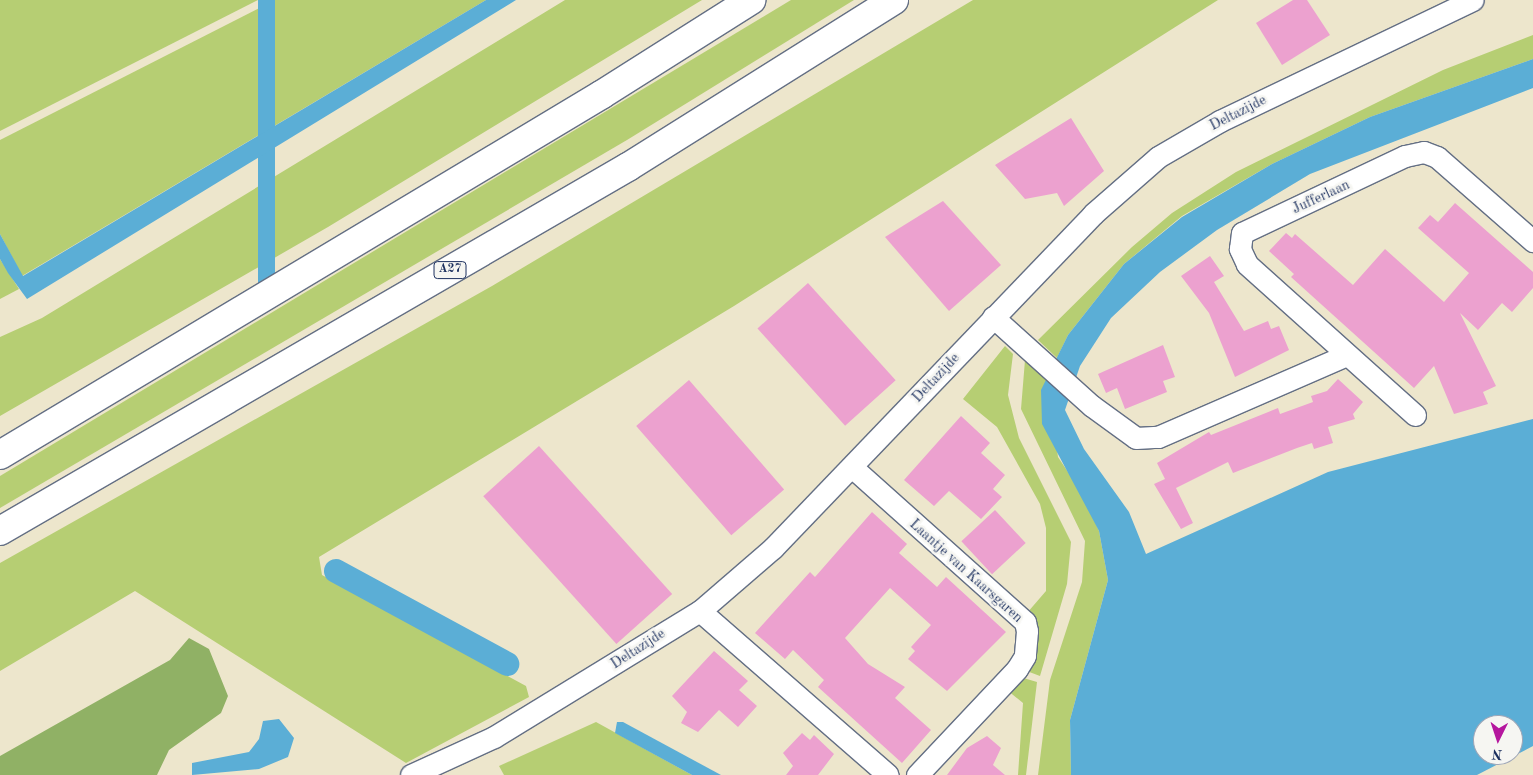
<!DOCTYPE html>
<html>
<head>
<meta charset="utf-8">
<style>
	body { margin:0 }
	#map { position:relative; width:1533px; height:775px; overflow:hidden; background:#ede6cc; font-family:"Old Standard TT",serif }
	div>[style] { position:absolute }
	.green>* { inset:0; background:#b6ce73 }
	.forest>* { inset:0; background:#90b165 }
	.water>* { inset:0; background:#5baed6; transform-origin:0 0 }
	.canal>* { height:24px; margin:-12px; padding:0 12px; transform-origin:12px; border-radius:12px; background:#5baed6 }
	.building>* { inset:0; background:#eca1cf; transform-origin:0 0 }
	.roads { filter:drop-shadow(1px 0 #646f84) drop-shadow(-1px 0 #646f84) drop-shadow(0 1px #646f84) drop-shadow(0 -1px #646f84) }
	.minor>* { height:21px; margin:-10.5px; padding:0 10.5px; transform-origin:10.5px; border-radius:10.5px; background:#fff }
	.motorway>* { height:28px; margin:-14px; padding:0 14px; transform-origin:14px; border-radius:14px; background:#fff }
	span { translate:-50% -50%; white-space:nowrap; text-align:center; line-height:1.15; -webkit-text-stroke:5px #f6f6f2; paint-order:stroke }
	.shield-label span { padding:1px 4px; background:#f6f6f2; border:1px solid; border-radius:4px; -webkit-text-stroke-width:0 }
	.shield-label { font-size:12px; color:#1b2f5e; font-weight:700 }
	.street-label { font-size:14px; color:#1b2f5e }
	.north { position:absolute; left:1473px; top:715px; width:50px; height:50px; box-sizing:border-box; background:#f6f6f2; border:1px solid #9ea6b7; border-radius:50%; rotate:184deg; font-size:14px; font-weight:700; line-height:20px; text-align:center; color:#1b2f5e }
	.north::after { content:''; display:block; margin:auto; width:18px; height:22px; background:#b5179e; clip-path:polygon(50% 0,100% 100%,50% 72%,0 100%) }
</style>
</head>
<body>
<div id="map">
	<div class="green">
		<div style="clip-path:polygon(0 0,258px 0,0 131px)"></div>
		<div style="clip-path:polygon(275px 0,486px 0,22px 276px,0 234px,0 140px)"></div>
		<div style="clip-path:polygon(565px 0,702px 0,328px 227px,0 416px,0 337px,42px 318px)"></div>
		<div style="clip-path:polygon(791px 0,854px 0,627px 140px,0 508px,0 476px)"></div>
		<div style="clip-path:polygon(973px 0,1218px 0,734px 306px,319px 557px,322px 575px,526px 686px,529px 697px,406px 763px,135px 591px,0 671px,0 563px,492px 286px)"></div>
		<div style="clip-path:polygon(1533px 35px,1533px 59px,1370px 117px,1272px 164px,1182px 216px,1124px 264px,1068px 335px,1057px 358px,1038px 340px,1132px 247px,1172px 213px,1236px 172px,1443px 70px)"></div>
		<div style="clip-path:polygon(0 259px,19px 289px,0 299px)"></div>
		<div style="clip-path:polygon(1005px 346px,1013px 354px,1008px 395px,1019px 438px,1071px 542px,1067px 584px,1040px 676px,1024px 670px,1037px 626px,1027px 613px,1046px 591px,1046px 528px,1040px 504px,997px 427px,963px 399px)"></div>
		<div style="clip-path:polygon(1025px 360px,1047px 379px,1058px 457px,1082px 493px,1099px 531px,1108px 580px,1070px 720px,1071px 775px,1038px 775px,1050px 680px,1082px 582px,1085px 541px,1021px 409px)"></div>
		<div style="clip-path:polygon(1020px 677px,1037px 682px,1026px 775px,1018px 775px,1023px 703px,1007px 690px)"></div>
		<div style="clip-path:polygon(596px 722px,692px 775px,504px 775px,499px 766px)"></div>
	</div>
	<div class="forest">
		<div style="clip-path:polygon(189px 638px,209px 649px,228px 696px,221px 713px,169px 750px,157px 775px,0 775px,0 756px,170px 660px)"></div>
	</div>
	<div class="water">
		<div style="left:258px;top:0;width:17px;height:289px"></div>
		<div style="clip-path:polygon(486px 0,516px 0,27px 299px,8px 273px,0 259px,0 234px,23px 276px)"></div>
		<div style="clip-path:polygon(evenodd,1533px 59px,1533px 88px,1310px 174px,1217px 230px,1160px 272px,1111px 318px,1080px 366px,1065px 410px,1084px 449px,1129px 512px,1146px 554px,1328px 472px,1533px 419px,1533px 746px,1477px 775px,1071px 775px,1070px 720px,1108px 580px,1099px 531px,1042px 424px,1041px 390px,1068px 335px,1124px 264px,1182px 217px,1272px 164px,1370px 117px,1533px 59px,1483px 725px,1513px 725px,1513px 755px,1483px 755px,1483px 725px)"></div>
		<div style="clip-path:polygon(279px 719px,294px 738px,288px 757px,259px 769px,192px 775px,192px 763px,249px 752px,259px 739px,263px 721px)"></div>
		<div style="clip-path:polygon(617px 722px,623px 722px,721px 775px,692px 775px,615px 733px)"></div>
	</div>
	<div class="canal">
		<div style="left:336px;top:571px;width:195px;rotate:28.5deg"></div>
	</div>
	<div class="building">
		<div style="clip-path:polygon(1293px 0,1307px 0,1330px 35px,1282px 65px,1256px 23px)"></div>
		<div style="clip-path:polygon(1071px 118px,1104px 171px,1064px 206px,1057px 193px,1025px 199px,995px 165px)"></div>
		<div style="clip-path:polygon(943px 201px,1001px 265px,949px 311px,885px 237px)"></div>
		<div style="clip-path:polygon(1455px 203px,1533px 272px,1533px 288px,1512px 312px,1502px 303px,1478px 330px,1460px 313px,1496px 386px,1483px 392px,1488px 404px,1454px 414px,1434px 366px,1414px 388px,1291px 277px,1294px 274px,1269px 251px,1286px 233px,1292px 238px,1295px 234px,1353px 285px,1385px 249px,1444px 302px,1469px 273px,1418px 228px,1430px 215px,1438px 222px)"></div>
		<div style="clip-path:polygon(1210px 256px,1224px 276px,1214px 282px,1244px 331px,1268px 321px,1271px 329px,1279px 326px,1289px 350px,1235px 377px,1209px 313px,1181px 276px)"></div>
		<div style="left:808px;top:283px;width:131px;height:68px;rotate:48deg"></div>
		<div style="clip-path:polygon(1163px 345px,1175px 377px,1163px 381px,1167px 392px,1125px 409px,1117px 388px,1106px 393px,1098px 374px)"></div>
		<div style="clip-path:polygon(1338px 379px,1363px 402px,1353px 414px,1355px 419px,1328px 427px,1333px 443px,1314px 449px,1312px 443px,1297px 448px,1233px 473px,1228px 462px,1176px 488px,1193px 523px,1181px 529px,1154px 484px,1165px 479px,1157px 463px,1209px 432px,1211px 435px,1278px 408px,1280px 414px,1313px 402px,1311px 396px,1327px 391px)"></div>
		<div style="left:689px;top:380px;width:145px;height:70px;rotate:49deg"></div>
		<div style="clip-path:polygon(961px 416px,990px 443px,981px 453px,1005px 475px,993px 489px,1002px 497px,981px 519px,949px 491px,934px 506px,904px 480px)"></div>
		<div style="left:539px;top:446px;width:199px;height:75px;rotate:48deg"></div>
		<div style="left:995px;top:510px;width:45px;height:46px;rotate:47deg"></div>
		<div style="clip-path:polygon(872px 512px,907px 544px,899px 553px,937px 587px,946px 577px,1006px 632px,947px 691px,908px 659px,915px 651px,911px 647px,931px 625px,890px 588px,845px 638px,868px 664px,905px 687px,895px 698px,931px 730px,902px 763px,818px 687px,824px 680px,793px 650px,785px 659px,755px 633px,810px 572px,815px 577px)"></div>
		<div style="clip-path:polygon(714px 651px,748px 681px,739px 690px,757px 706px,738px 727px,719px 710px,698px 732px,681px 723px,687px 712px,672px 696px)"></div>
		<div style="clip-path:polygon(802px 733px,810px 740px,814px 735px,834px 754px,818px 775px,786px 775px,793px 766px,783px 753px)"></div>
		<div style="clip-path:polygon(987px 736px,1001px 748px,993px 765px,1005px 775px,947px 775px,967px 748px)"></div>
	</div>
	<div class="roads">
		<div class="minor">
			<div style="left:993px;top:317px;width:133px;rotate:42deg"></div>
			<div style="left:1092px;top:406px;width:54px;rotate:36deg"></div>
			<div style="left:1136px;top:438px;width:22px;rotate:-3deg"></div>
			<div style="left:1158px;top:437px;width:206px;rotate:-23.5deg"></div>
			<div style="left:1415px;top:415px;width:226px;rotate:-138.1deg"></div>
			<div style="left:1247px;top:264px;width:17px;rotate:-115deg"></div>
			<div style="left:1240px;top:249px;width:16px;rotate:-83deg"></div>
			<div style="left:1242px;top:233px;width:180px;rotate:-25.3deg"></div>
			<div style="left:1405px;top:156px;width:19px;rotate:-12deg"></div>
			<div style="left:1424px;top:152px;width:14px;rotate:21deg"></div>
			<div style="left:1437px;top:157px;width:128px;rotate:41.2deg"></div>
			<div style="left:853px;top:468px;width:231px;rotate:41.8deg"></div>
			<div style="left:1025px;top:622px;width:9px;rotate:77deg"></div>
			<div style="left:1027px;top:631px;width:25px;rotate:95deg"></div>
			<div style="left:1025px;top:656px;width:15px;rotate:122deg"></div>
			<div style="left:1017px;top:669px;width:146px;rotate:133.3deg"></div>
			<div style="left:700px;top:611px;width:249px;rotate:41.1deg"></div>
			<div style="left:411px;top:775px;width:91px;rotate:-24.6deg"></div>
			<div style="left:494px;top:737px;width:241px;rotate:-31.5deg"></div>
			<div style="left:700px;top:611px;width:96px;rotate:-40.8deg"></div>
			<div style="left:773px;top:548px;width:463px;rotate:-46.2deg"></div>
			<div style="left:1093px;top:214px;width:86px;rotate:-41.2deg"></div>
			<div style="left:1158px;top:157px;width:72px;rotate:-30.1deg"></div>
			<div style="left:1220px;top:121px;width:280px;rotate:-25.6deg"></div>
		</div>
		<div class="motorway">
			<div style="left:0;top:455px;width:701px;rotate:-30.92deg"></div>
			<div style="left:601px;top:95px;width:178px;rotate:-32.3deg"></div>
			<div style="left:0;top:531px;width:726px;rotate:-30.1deg"></div>
			<div style="left:628px;top:167px;width:314px;rotate:-32.1deg"></div>
		</div>
	</div>
	<div class="shield-label">
		<span style="left:450px;top:270px">A27</span>
	</div>
	<div class="street-label">
		<span style="left:1238px;top:113px;rotate:-27deg">Deltazijde</span>
		<span style="left:1321px;top:197px;rotate:-25deg">Jufferlaan</span>
		<span style="left:936px;top:378px;rotate:-47deg">Deltazijde</span>
		<span style="left:966px;top:571px;rotate:42deg">Laantje van Kaarsgaren</span>
		<span style="left:638px;top:649px;rotate:-33deg">Deltazijde</span>
	</div>
	<div class="north">N</div>
</div>
</body>
</html>
